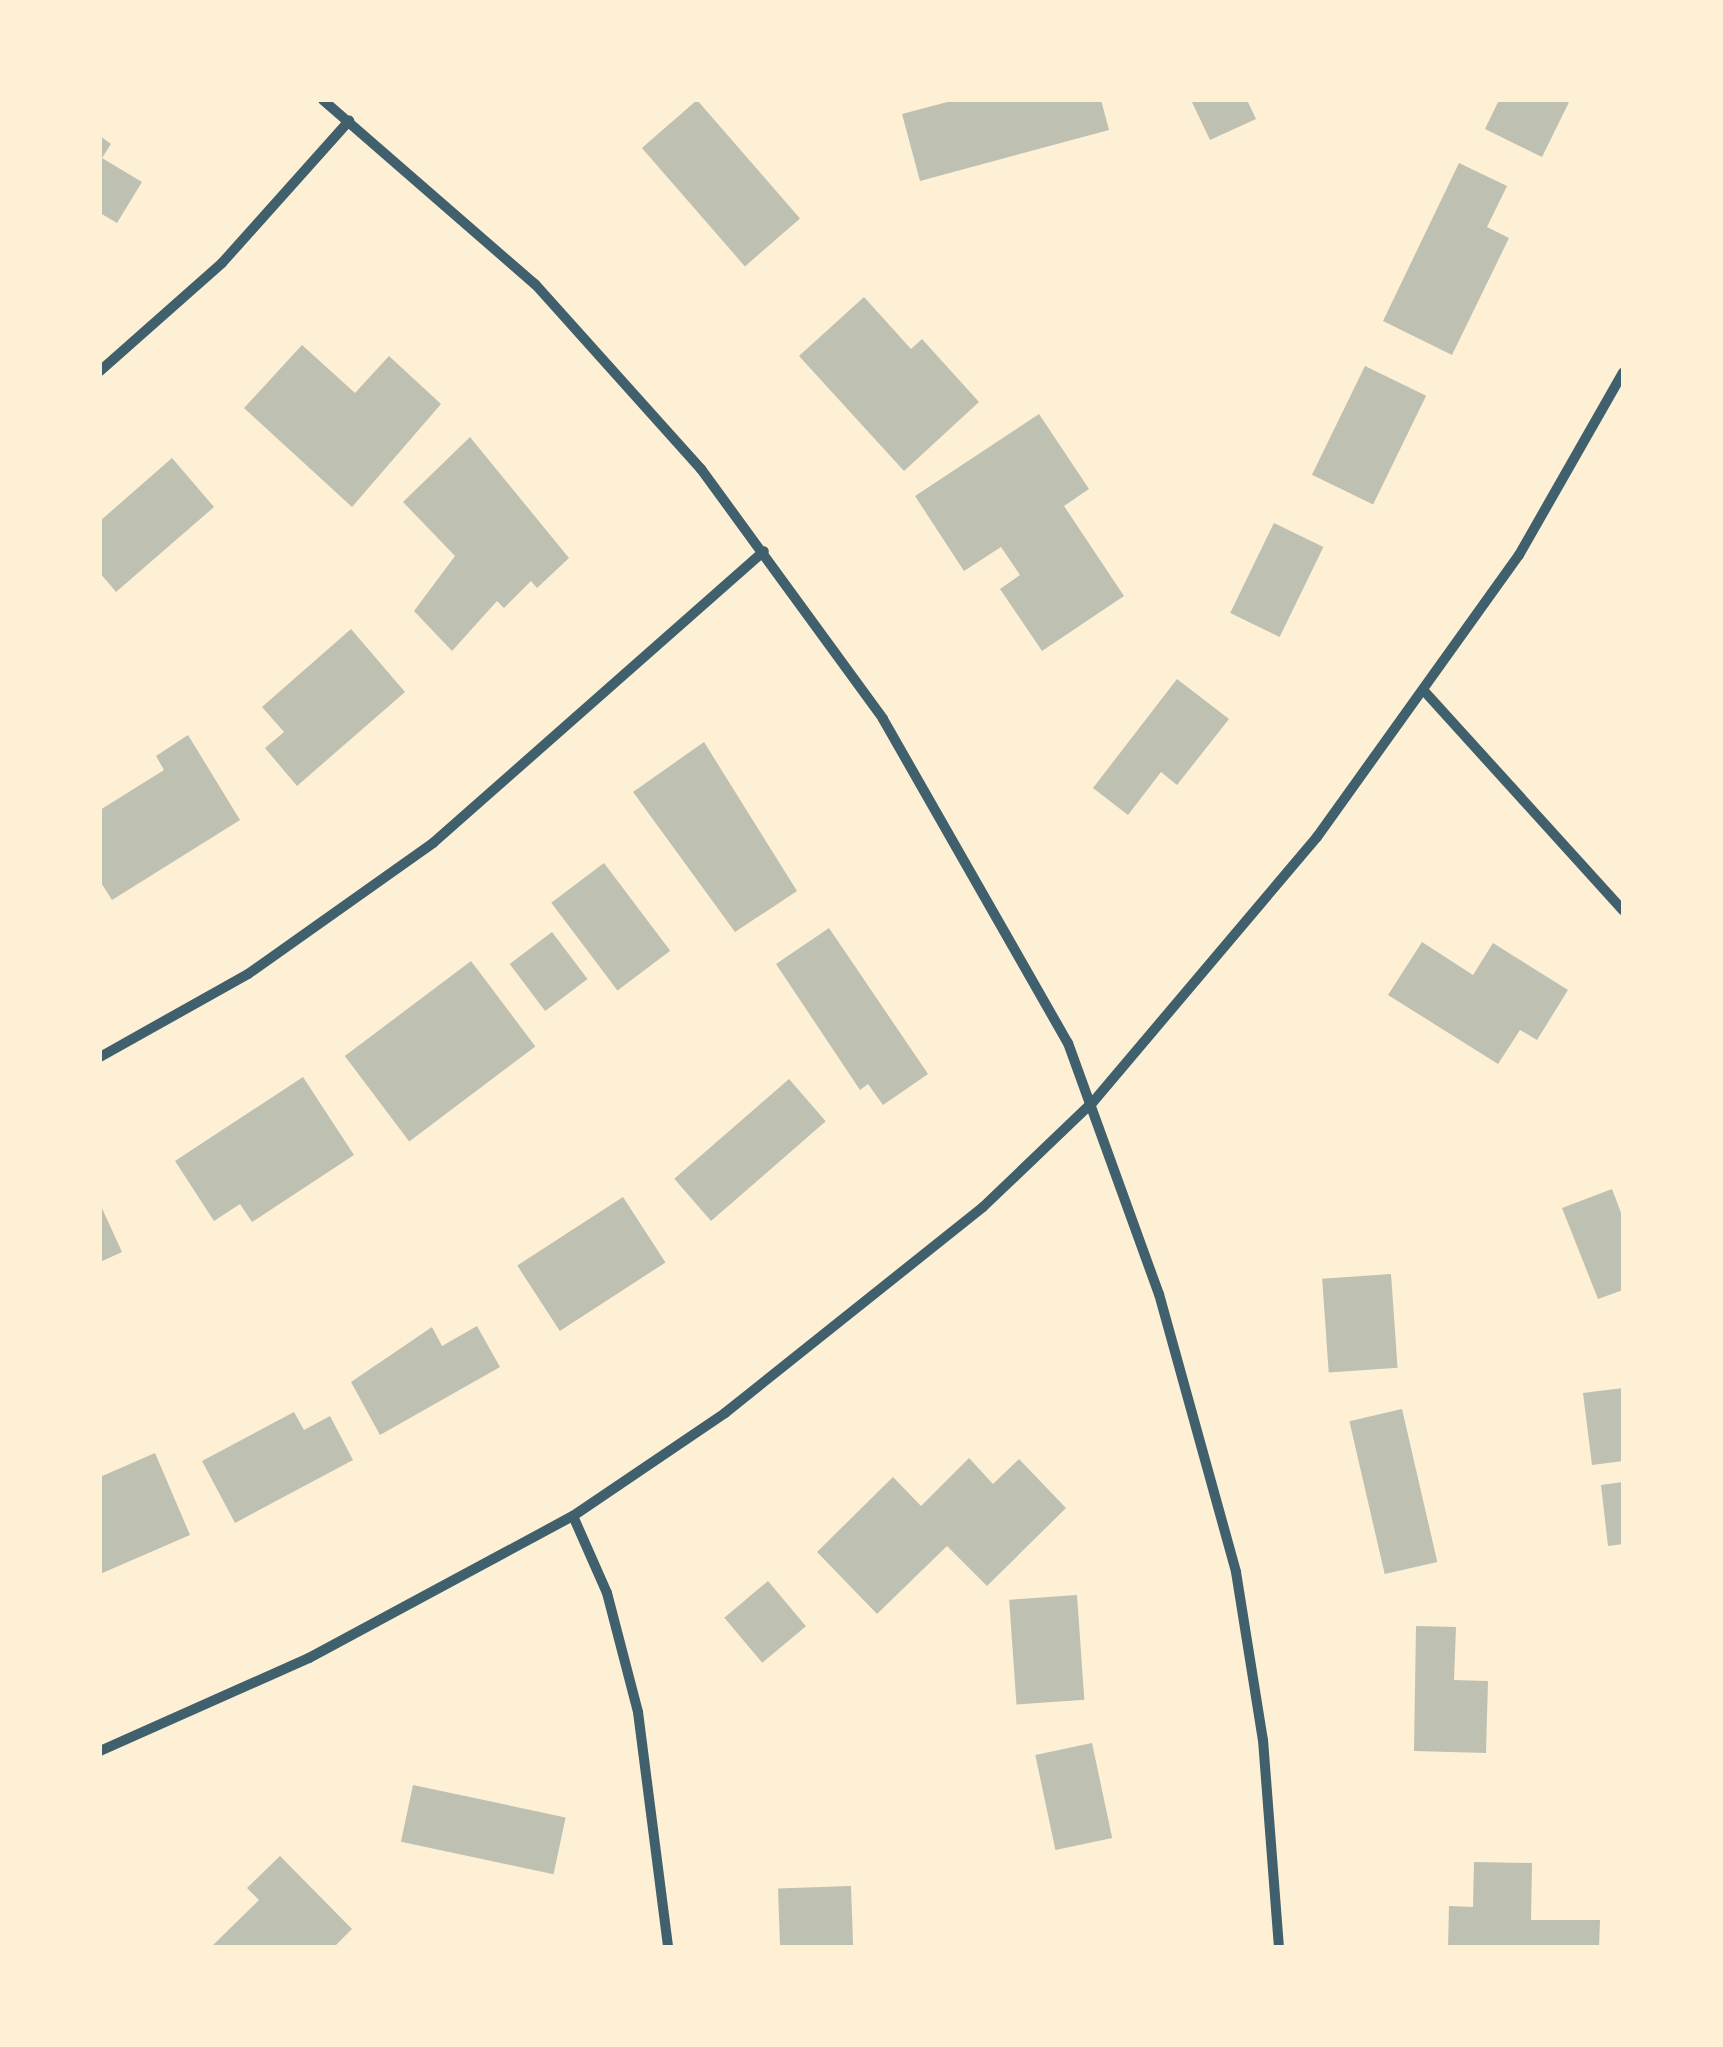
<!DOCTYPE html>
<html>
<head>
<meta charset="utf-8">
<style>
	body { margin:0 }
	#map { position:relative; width:1723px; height:2047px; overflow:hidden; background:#fdf0d5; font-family:Lato,sans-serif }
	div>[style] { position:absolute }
	.building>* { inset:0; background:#bec0b2; transform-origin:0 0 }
	.minor>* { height:10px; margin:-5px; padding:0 5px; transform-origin:5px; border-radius:5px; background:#3f606c }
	span { translate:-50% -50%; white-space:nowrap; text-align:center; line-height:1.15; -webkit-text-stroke:8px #fdf0d5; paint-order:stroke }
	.frame { position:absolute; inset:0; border:102px solid #fdf0d5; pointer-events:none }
</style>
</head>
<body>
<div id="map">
	<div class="building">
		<div style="left:697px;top:100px;width:157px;height:73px;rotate:49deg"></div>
		<div style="clip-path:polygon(955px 100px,1101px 100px,1109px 130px,920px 181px,902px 114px)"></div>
		<div style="clip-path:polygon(1191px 100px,1247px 100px,1256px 119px,1210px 140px)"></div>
		<div style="clip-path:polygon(1499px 100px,1570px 100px,1542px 157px,1485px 129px)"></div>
		<div style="clip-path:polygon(100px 136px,111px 144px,102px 158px,142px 182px,117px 223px,100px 213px)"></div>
		<div style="clip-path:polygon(1459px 163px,1507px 186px,1487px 227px,1509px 238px,1452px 355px,1383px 321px)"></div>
		<div style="clip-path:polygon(864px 297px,911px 349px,922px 339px,979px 402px,904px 471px,799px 356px)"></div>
		<div style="clip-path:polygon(302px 345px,355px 393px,389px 356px,441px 404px,352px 507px,244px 408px)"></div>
		<div style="left:1365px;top:366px;width:68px;height:121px;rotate:26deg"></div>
		<div style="clip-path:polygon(1039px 414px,1089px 489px,1064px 506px,1124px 596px,1042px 651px,1000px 589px,1020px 575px,1001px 547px,964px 571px,915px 496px)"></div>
		<div style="clip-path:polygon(470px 437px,569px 558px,537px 588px,531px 581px,504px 608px,497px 601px,452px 651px,414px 611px,455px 556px,403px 502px)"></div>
		<div style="clip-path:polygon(172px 458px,214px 507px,116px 592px,100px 573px,100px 521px)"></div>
		<div style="left:1274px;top:523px;width:55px;height:100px;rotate:26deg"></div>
		<div style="clip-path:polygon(351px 629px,405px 692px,297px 786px,265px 748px,284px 732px,262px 707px)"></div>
		<div style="clip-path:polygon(1177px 679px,1229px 719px,1177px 785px,1161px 772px,1128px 815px,1093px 788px)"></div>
		<div style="clip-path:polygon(188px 735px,240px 820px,112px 900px,100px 881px,100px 810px,164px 770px,156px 756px)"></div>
		<div style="clip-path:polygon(704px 742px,797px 891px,735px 932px,633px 792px)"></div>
		<div style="left:604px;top:863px;width:110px;height:66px;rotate:53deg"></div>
		<div style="clip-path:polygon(829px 928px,928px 1074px,883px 1105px,868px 1084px,860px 1090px,776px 964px)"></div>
		<div style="left:552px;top:932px;width:59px;height:53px;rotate:53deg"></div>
		<div style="clip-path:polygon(1422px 942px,1473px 975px,1493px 943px,1568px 990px,1537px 1040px,1520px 1030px,1498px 1064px,1388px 995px)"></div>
		<div style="left:471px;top:961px;width:107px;height:158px;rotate:53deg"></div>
		<div style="clip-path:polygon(303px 1077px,354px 1155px,252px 1222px,240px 1204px,214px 1221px,175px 1161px)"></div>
		<div style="left:789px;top:1079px;width:56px;height:152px;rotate:49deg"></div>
		<div style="clip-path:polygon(1612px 1189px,1623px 1218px,1623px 1290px,1598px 1299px,1562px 1208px)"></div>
		<div style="left:623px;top:1197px;width:78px;height:126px;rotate:57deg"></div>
		<div style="clip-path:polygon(100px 1204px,122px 1252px,100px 1262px)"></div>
		<div style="left:1391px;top:1274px;width:94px;height:69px;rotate:86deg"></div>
		<div style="clip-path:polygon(477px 1326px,500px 1367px,380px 1435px,351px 1382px,432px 1327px,442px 1346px)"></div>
		<div style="clip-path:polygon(1623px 1388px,1623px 1461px,1592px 1465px,1583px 1393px)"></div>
		<div style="left:1402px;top:1409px;width:157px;height:54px;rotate:77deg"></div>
		<div style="clip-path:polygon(294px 1412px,304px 1430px,330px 1416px,353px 1460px,235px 1523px,202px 1461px)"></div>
		<div style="clip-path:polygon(155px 1453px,190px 1535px,100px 1574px,100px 1477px)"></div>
		<div style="clip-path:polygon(969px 1458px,993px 1484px,1019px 1459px,1066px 1508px,987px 1586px,947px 1546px,877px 1614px,817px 1552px,893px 1477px,921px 1506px)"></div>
		<div style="clip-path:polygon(1623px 1482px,1623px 1544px,1608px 1546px,1601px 1485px)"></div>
		<div style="left:768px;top:1581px;width:59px;height:57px;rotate:50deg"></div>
		<div style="left:1077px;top:1595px;width:105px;height:68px;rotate:86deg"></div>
		<div style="clip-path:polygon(1416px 1626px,1456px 1627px,1454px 1680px,1488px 1681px,1486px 1753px,1414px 1751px)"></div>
		<div style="left:1092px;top:1743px;width:97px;height:58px;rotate:78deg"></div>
		<div style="left:413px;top:1785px;width:156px;height:58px;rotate:12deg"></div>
		<div style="clip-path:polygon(280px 1856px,352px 1929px,334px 1947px,211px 1947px,259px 1900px,247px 1888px)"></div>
		<div style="clip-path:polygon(1474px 1862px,1532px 1863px,1531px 1920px,1600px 1920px,1599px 1947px,1448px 1947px,1449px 1906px,1473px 1907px)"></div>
		<div style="left:851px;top:1886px;width:61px;height:73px;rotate:88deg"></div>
	</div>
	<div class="minor">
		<div style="left:323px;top:100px;width:281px;rotate:41deg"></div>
		<div style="left:535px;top:284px;width:249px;rotate:48.1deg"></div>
		<div style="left:701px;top:469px;width:309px;rotate:53.9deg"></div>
		<div style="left:883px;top:719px;width:373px;rotate:60.3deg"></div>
		<div style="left:1068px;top:1043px;width:267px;rotate:70.1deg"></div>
		<div style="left:1159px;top:1294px;width:288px;rotate:74.5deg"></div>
		<div style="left:1236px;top:1572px;width:170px;rotate:80.9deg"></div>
		<div style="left:1263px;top:1740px;width:208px;rotate:85.6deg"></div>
		<div style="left:100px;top:371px;width:163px;rotate:-41.5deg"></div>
		<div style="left:222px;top:263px;width:191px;rotate:-48.2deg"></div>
		<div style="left:1426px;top:693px;width:293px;rotate:47.8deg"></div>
		<div style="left:100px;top:1057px;width:170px;rotate:-29.3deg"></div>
		<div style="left:248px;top:974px;width:227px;rotate:-35.3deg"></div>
		<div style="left:433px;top:843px;width:441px;rotate:-41.4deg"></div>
		<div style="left:573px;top:1516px;width:84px;rotate:66.2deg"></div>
		<div style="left:607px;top:1593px;width:123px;rotate:75.4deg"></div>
		<div style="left:638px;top:1712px;width:237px;rotate:82.7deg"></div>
		<div style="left:100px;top:1751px;width:229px;rotate:-24deg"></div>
		<div style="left:309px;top:1658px;width:300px;rotate:-28.3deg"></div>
		<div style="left:573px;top:1516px;width:184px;rotate:-34.1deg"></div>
		<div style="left:725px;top:1413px;width:330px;rotate:-38.6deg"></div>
		<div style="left:983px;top:1207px;width:152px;rotate:-43.7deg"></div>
		<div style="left:1093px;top:1102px;width:347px;rotate:-49.8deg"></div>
		<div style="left:1317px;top:837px;width:347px;rotate:-54.4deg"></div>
		<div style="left:1519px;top:555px;width:210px;rotate:-60.3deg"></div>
	</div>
	<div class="frame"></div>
</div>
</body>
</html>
